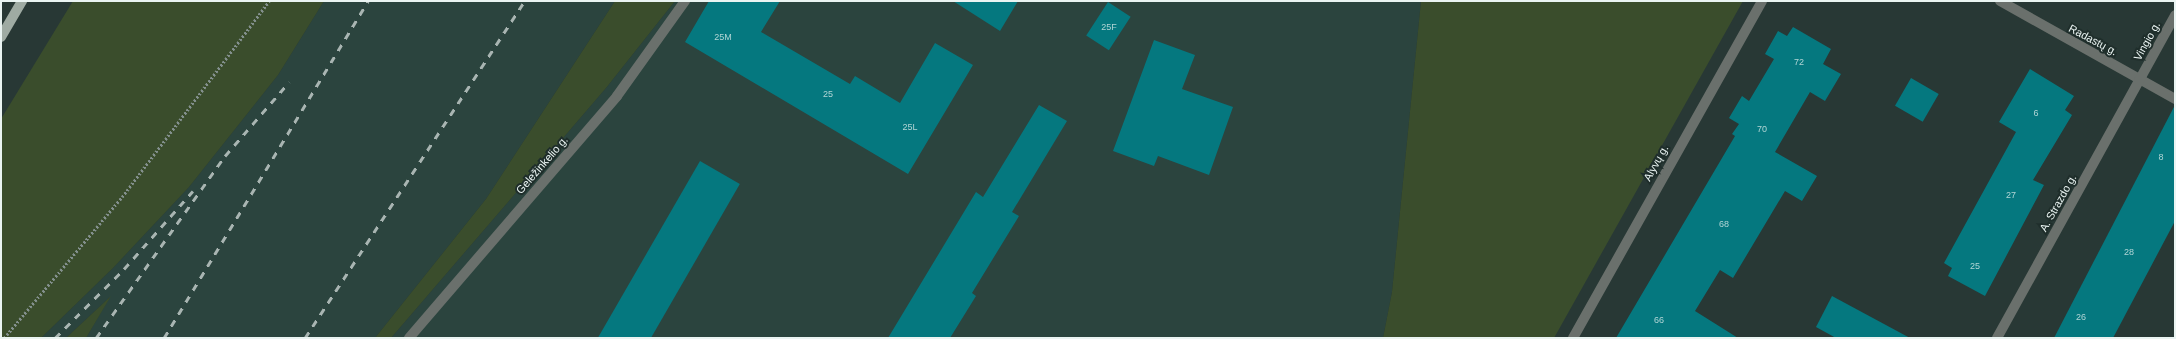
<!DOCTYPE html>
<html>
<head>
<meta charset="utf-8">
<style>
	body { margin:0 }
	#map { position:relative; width:2176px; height:339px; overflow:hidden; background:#283835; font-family:Helvetica,sans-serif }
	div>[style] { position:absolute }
	.built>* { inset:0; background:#2b443e }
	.green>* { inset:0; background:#3a4d2c }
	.building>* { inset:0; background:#05787f; transform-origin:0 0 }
	.path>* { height:2.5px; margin-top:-1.25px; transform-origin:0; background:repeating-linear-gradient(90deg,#83908d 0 2px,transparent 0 4px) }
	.minor>* { height:10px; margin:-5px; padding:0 5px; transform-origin:5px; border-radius:5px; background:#6a706c }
	.major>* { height:10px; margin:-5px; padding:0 5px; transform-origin:5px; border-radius:5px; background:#9faba3 }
	.rail>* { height:3px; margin-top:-1.5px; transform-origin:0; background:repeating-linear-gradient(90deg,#a9b5b2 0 7px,transparent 0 14px) }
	span { translate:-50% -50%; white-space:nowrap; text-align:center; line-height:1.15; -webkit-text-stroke:4px #1f2e2b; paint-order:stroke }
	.number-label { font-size:9px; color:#b1d5d5 }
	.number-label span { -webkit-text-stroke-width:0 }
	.street-label { font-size:11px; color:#eaf4f2 }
	.frame { position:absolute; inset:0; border:2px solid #eaf4f2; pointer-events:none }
</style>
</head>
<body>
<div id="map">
	<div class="built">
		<div style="clip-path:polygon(324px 1px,615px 1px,486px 199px,375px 338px,86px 338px,110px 297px,66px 338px,41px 338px,113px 268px,189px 187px,278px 75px)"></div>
		<div style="clip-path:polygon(675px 1px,1421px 1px,1392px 292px,1383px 338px,391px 338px,606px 88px)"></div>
	</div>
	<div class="green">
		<div style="clip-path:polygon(73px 1px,324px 1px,278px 75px,189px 187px,113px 268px,41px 338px,1px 338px,1px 119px)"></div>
		<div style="clip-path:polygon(615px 1px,675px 1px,606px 88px,391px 338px,375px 338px,486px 199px)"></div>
		<div style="clip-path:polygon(1421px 1px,1743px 1px,1554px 338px,1383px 338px,1392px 292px)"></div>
		<div style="clip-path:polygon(111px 296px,86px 338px,66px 338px)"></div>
	</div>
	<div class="building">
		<div style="clip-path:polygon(709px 1px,780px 1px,761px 32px,850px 84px,855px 76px,900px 103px,935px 43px,973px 65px,908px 174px,685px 42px)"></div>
		<div style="clip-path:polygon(953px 1px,1018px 1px,1000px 31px)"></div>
		<div style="left:1108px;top:2px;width:27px;height:40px;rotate:33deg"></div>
		<div style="clip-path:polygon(1793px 27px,1831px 49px,1823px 64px,1841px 74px,1825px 101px,1810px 92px,1775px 152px,1817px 176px,1802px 201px,1785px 191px,1733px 278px,1720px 270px,1695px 311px,1738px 338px,1616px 338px,1735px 136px,1732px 134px,1739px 124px,1729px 118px,1742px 96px,1749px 101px,1774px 59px,1765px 54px,1778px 31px,1787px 36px)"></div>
		<div style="clip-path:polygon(1154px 40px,1195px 55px,1182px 89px,1233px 107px,1209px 175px,1158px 156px,1154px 166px,1113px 151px)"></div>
		<div style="clip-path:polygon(2030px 69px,2074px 96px,2065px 110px,2072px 115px,2033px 180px,2044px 185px,1985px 296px,1948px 276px,1952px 268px,1944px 263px,2016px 132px,1999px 122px)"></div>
		<div style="left:1911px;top:78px;width:32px;height:32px;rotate:30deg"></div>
		<div style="clip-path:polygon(1039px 105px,1067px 121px,1012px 212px,1019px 216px,972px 293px,976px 296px,950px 338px,888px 338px,976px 192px,983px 197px)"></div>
		<div style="clip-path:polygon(2175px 105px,2175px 221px,2113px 338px,2054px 338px)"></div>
		<div style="left:700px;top:161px;width:46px;height:205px;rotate:30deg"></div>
		<div style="clip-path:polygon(1832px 296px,1910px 338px,1836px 338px,1816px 327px)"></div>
	</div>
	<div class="path">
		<div style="left:4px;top:338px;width:184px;rotate:-50.1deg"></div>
		<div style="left:122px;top:197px;width:245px;rotate:-53.1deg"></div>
	</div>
	<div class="minor">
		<div style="left:2000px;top:1px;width:201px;rotate:29.2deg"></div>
		<div style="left:409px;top:338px;width:319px;rotate:-49.3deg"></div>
		<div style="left:617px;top:96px;width:117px;rotate:-54.4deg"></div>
		<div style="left:1573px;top:338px;width:386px;rotate:-60.7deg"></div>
		<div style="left:1997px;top:338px;width:369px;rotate:-61.1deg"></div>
	</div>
	<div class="major">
		<div style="left:1px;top:37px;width:42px;rotate:-59.7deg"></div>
	</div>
	<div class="rail">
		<div style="left:55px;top:338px;width:98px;rotate:-45deg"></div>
		<div style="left:124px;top:269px;width:104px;rotate:-48.5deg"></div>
		<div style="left:96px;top:338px;width:223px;rotate:-54.7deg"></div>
		<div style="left:225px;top:156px;width:98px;rotate:-49.1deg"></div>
		<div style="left:164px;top:338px;width:394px;rotate:-58.8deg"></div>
		<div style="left:305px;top:338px;width:402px;rotate:-56.9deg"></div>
	</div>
	<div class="number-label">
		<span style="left:1109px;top:27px">25F</span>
		<span style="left:723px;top:37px">25M</span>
		<span style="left:1799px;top:62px">72</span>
		<span style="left:828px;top:94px">25</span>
		<span style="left:2036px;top:113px">6</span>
		<span style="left:910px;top:127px">25L</span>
		<span style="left:1762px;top:129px">70</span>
		<span style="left:2161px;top:157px">8</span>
		<span style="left:2011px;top:195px">27</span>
		<span style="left:1724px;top:224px">68</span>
		<span style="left:2129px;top:252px">28</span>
		<span style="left:1975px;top:266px">25</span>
		<span style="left:2081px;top:317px">26</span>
		<span style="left:1659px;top:320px">66</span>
	</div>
	<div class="street-label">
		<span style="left:2093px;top:40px;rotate:28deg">Radastų g.</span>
		<span style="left:2147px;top:41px;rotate:-61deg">Vingio g.</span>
		<span style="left:1656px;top:163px;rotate:-61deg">Alyvų g.</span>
		<span style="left:542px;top:165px;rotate:-49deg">Geležinkelio g.</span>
		<span style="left:2058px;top:203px;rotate:-61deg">A. Strazdo g.</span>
	</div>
	<div class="frame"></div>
</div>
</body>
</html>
